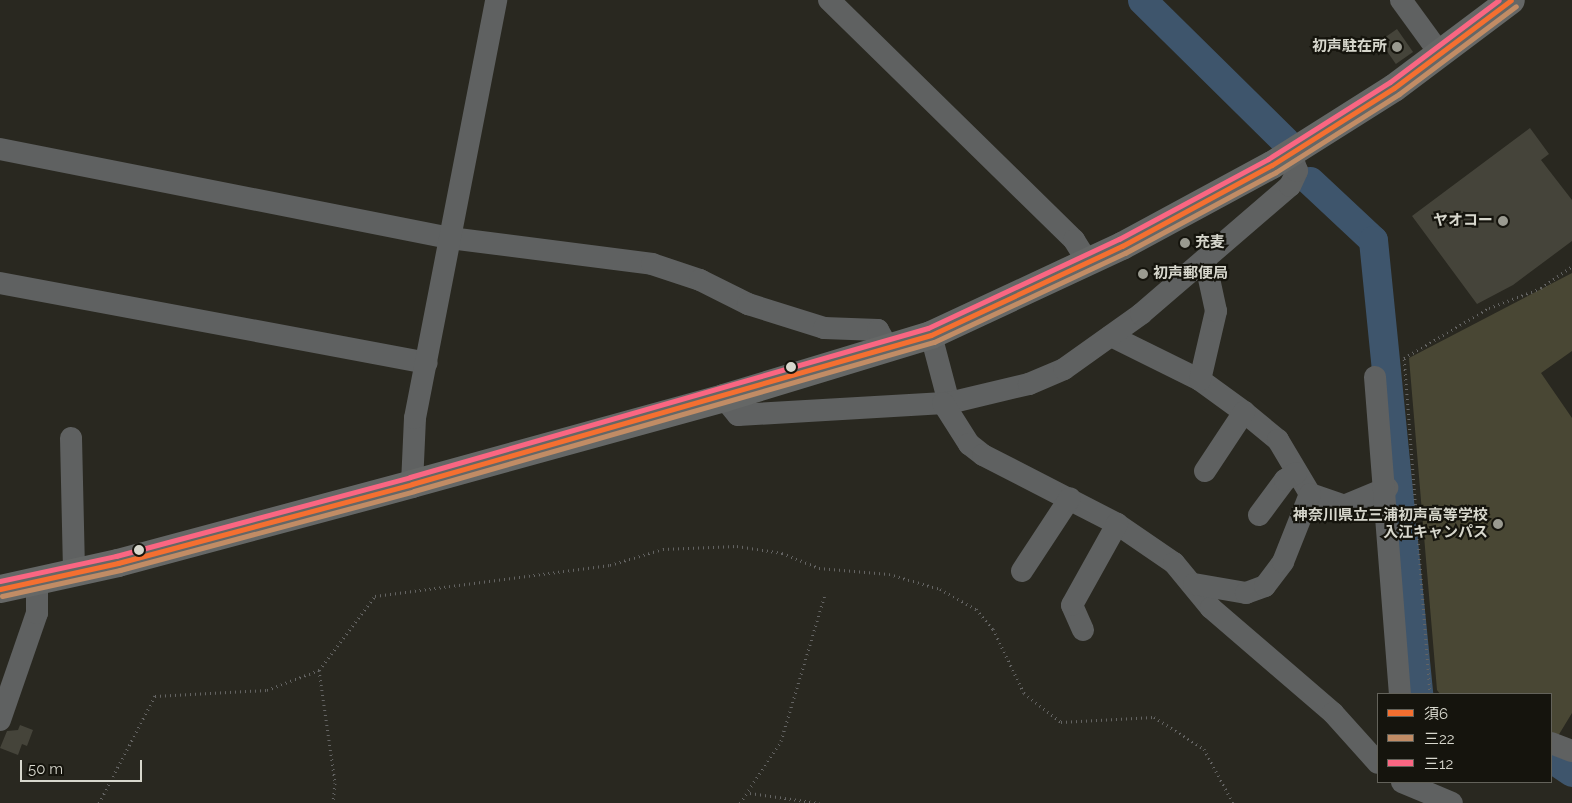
<!DOCTYPE html>
<html>
<head>
<meta charset="utf-8">
<style>
	body { margin:0 }
	#map { position:relative; width:1572px; height:803px; overflow:hidden; background:#292820; font-family:Raleway,"Noto Sans JP",sans-serif }
	div>[style] { position:absolute }
	.green>* { inset:0; background:#494734 }
	.river>* { height:29px; margin:-14.5px; padding:0 14.5px; transform-origin:14.5px; border-radius:14.5px; background:#3e556c }
	.building>* { inset:0; background:#45443a; transform-origin:0 0 }
	.path>* { height:3px; margin-top:-1.5px; transform-origin:0; background:repeating-linear-gradient(90deg,#646463 0 1px,transparent 0 5px) }
	.minor>* { height:22px; margin:-11px; padding:0 11px; transform-origin:11px; border-radius:11px; background:#5f6161 }
	.highway>* { height:28px; margin:-14px; padding:0 14px; transform-origin:14px; border-radius:14px; background:#656766 }
	.bus-1>* { height:5px; margin:-2.5px; padding:0 2.5px; transform-origin:2.5px; border-radius:2.5px; background:#f46f30 }
	.bus-2>* { height:5px; margin:-2.5px; padding:0 2.5px; transform-origin:2.5px; border-radius:2.5px; background:#c18c65 }
	.bus-3>* { height:5px; margin:-2.5px; padding:0 2.5px; transform-origin:2.5px; border-radius:2.5px; background:#fa6682 }
	.dots>* { width:14px; height:14px; translate:-50% -50%; box-sizing:border-box; border:2px solid #15140d; border-radius:50% }
	span { translate:-50% -50%; white-space:nowrap; text-align:center; line-height:1.15; -webkit-text-stroke:4.5px #15140d; paint-order:stroke }
	.poi-label { font-size:15px; color:#d7d7cd; font-weight:700 }
	.right { translate:-100% -50%; text-align:right }
	.left { translate:0 -50%; text-align:left }
	.legend { position:absolute; left:1377px; top:693px; width:175px; height:90px; box-sizing:border-box; background:#15140d; border:1px solid #63625a; margin:0; padding:6px 9px; list-style:none; font-size:15px; color:#d7d7cd }
	.legend li { display:flex; align-items:center; gap:10px; height:25px }
	.legend b { width:25px; border:1px solid #63625a }
	.scale { position:absolute; left:20px; top:760px; width:122px; height:22px; box-sizing:border-box; border:2px solid #d7d7cd; border-top:0; padding-left:6px; font-size:15px; line-height:18px; white-space:nowrap; color:#d7d7cd; -webkit-text-stroke:4px #15140d; paint-order:stroke }
</style>
</head>
<body>
<div id="map">
	<div class="green">
		<div style="clip-path:polygon(1572px 273px,1572px 351px,1541px 373px,1572px 418px,1572px 713px,1558px 736px,1551px 734px,1551px 694px,1440px 694px,1437px 690px,1409px 358px)"></div>
	</div>
	<div class="river">
		<div style="left:1142px;top:0;width:201px;rotate:44.6deg"></div>
		<div style="left:1310px;top:181px;width:86px;rotate:43.1deg"></div>
		<div style="left:1373px;top:240px;width:456px;rotate:84.3deg"></div>
		<div style="left:1551px;top:758px;width:25px;rotate:34deg"></div>
	</div>
	<div class="building">
		<div style="left:1397px;top:29px;width:28px;height:21px;rotate:55deg"></div>
		<div style="clip-path:polygon(1530px 128px,1549px 154px,1541px 160px,1572px 200px,1572px 241px,1513px 285px,1477px 304px,1412px 216px)"></div>
		<div style="clip-path:polygon(20px 725px,33px 730px,27px 746px,22px 744px,18px 755px,0 748px,7px 731px,18px 730px)"></div>
	</div>
	<div class="path">
		<div style="left:319px;top:670px;width:114px;rotate:81.9deg"></div>
		<div style="left:335px;top:783px;width:20px;rotate:96deg"></div>
		<div style="left:1430px;top:694px;width:337px;rotate:-94.4deg"></div>
		<div style="left:1404px;top:358px;width:99px;rotate:-30.5deg"></div>
		<div style="left:1489px;top:308px;width:56px;rotate:-21deg"></div>
		<div style="left:1541px;top:288px;width:38px;rotate:-35deg"></div>
		<div style="left:750px;top:793px;width:70px;rotate:8.2deg"></div>
		<div style="left:99px;top:803px;width:121px;rotate:-62.4deg"></div>
		<div style="left:155px;top:696px;width:112px;rotate:-3.1deg"></div>
		<div style="left:267px;top:690px;width:56px;rotate:-21deg"></div>
		<div style="left:319px;top:670px;width:93px;rotate:-52.9deg"></div>
		<div style="left:375px;top:596px;width:237px;rotate:-7.5deg"></div>
		<div style="left:610px;top:565px;width:55px;rotate:-16.8deg"></div>
		<div style="left:663px;top:549px;width:74px;rotate:-2.3deg"></div>
		<div style="left:737px;top:546px;width:46px;rotate:8.8deg"></div>
		<div style="left:782px;top:553px;width:40px;rotate:22deg"></div>
		<div style="left:819px;top:568px;width:70px;rotate:4.9deg"></div>
		<div style="left:889px;top:574px;width:53px;rotate:16.4deg"></div>
		<div style="left:940px;top:589px;width:41px;rotate:29.1deg"></div>
		<div style="left:976px;top:609px;width:26px;rotate:50deg"></div>
		<div style="left:993px;top:629px;width:71px;rotate:64.2deg"></div>
		<div style="left:1024px;top:693px;width:47px;rotate:38.1deg"></div>
		<div style="left:1061px;top:722px;width:93px;rotate:-3.1deg"></div>
		<div style="left:1154px;top:717px;width:59px;rotate:32.6deg"></div>
		<div style="left:1204px;top:749px;width:61px;rotate:61.8deg"></div>
		<div style="left:740px;top:803px;width:74px;rotate:-56.5deg"></div>
		<div style="left:781px;top:741px;width:153px;rotate:-73.3deg"></div>
	</div>
	<div class="minor">
		<div style="left:829px;top:0;width:343px;rotate:44.4deg"></div>
		<div style="left:1074px;top:240px;width:26px;rotate:58deg"></div>
		<div style="left:1401px;top:0;width:68px;rotate:54deg"></div>
		<div style="left:0;top:149px;width:459px;rotate:11.2deg"></div>
		<div style="left:450px;top:238px;width:204px;rotate:7.3deg"></div>
		<div style="left:652px;top:264px;width:51px;rotate:18.4deg"></div>
		<div style="left:700px;top:280px;width:54px;rotate:26.6deg"></div>
		<div style="left:748px;top:304px;width:80px;rotate:17.5deg"></div>
		<div style="left:824px;top:328px;width:54px;rotate:2.1deg"></div>
		<div style="left:878px;top:330px;width:23px;rotate:61deg"></div>
		<div style="left:0;top:283px;width:434px;rotate:10.6deg"></div>
		<div style="left:931px;top:335px;width:70px;rotate:75.2deg"></div>
		<div style="left:1111px;top:336px;width:99px;rotate:26.3deg"></div>
		<div style="left:1200px;top:380px;width:54px;rotate:36deg"></div>
		<div style="left:1244px;top:412px;width:44px;rotate:39.5deg"></div>
		<div style="left:1278px;top:440px;width:63px;rotate:59.3deg"></div>
		<div style="left:1310px;top:494px;width:36px;rotate:19deg"></div>
		<div style="left:1344px;top:506px;width:47px;rotate:-22.7deg"></div>
		<div style="left:1375px;top:377px;width:318px;rotate:85.5deg"></div>
		<div style="left:1200px;top:380px;width:71px;rotate:-76.9deg"></div>
		<div style="left:1216px;top:311px;width:52px;rotate:-102.2deg"></div>
		<div style="left:724px;top:398px;width:22px;rotate:51deg"></div>
		<div style="left:738px;top:415px;width:211px;rotate:-3.3deg"></div>
		<div style="left:949px;top:403px;width:82px;rotate:-13.4deg"></div>
		<div style="left:1029px;top:384px;width:38px;rotate:-23deg"></div>
		<div style="left:1064px;top:369px;width:95px;rotate:-35.5deg"></div>
		<div style="left:1141px;top:314px;width:196px;rotate:-40.7deg"></div>
		<div style="left:1290px;top:186px;width:17px;rotate:-65deg"></div>
		<div style="left:1297px;top:171px;width:18px;rotate:-109deg"></div>
		<div style="left:943px;top:403px;width:49px;rotate:57.6deg"></div>
		<div style="left:969px;top:444px;width:18px;rotate:38deg"></div>
		<div style="left:983px;top:455px;width:151px;rotate:27.2deg"></div>
		<div style="left:1117px;top:524px;width:69px;rotate:34.4deg"></div>
		<div style="left:1174px;top:563px;width:58px;rotate:50.6deg"></div>
		<div style="left:1211px;top:608px;width:161px;rotate:40.7deg"></div>
		<div style="left:1333px;top:713px;width:67px;rotate:48deg"></div>
		<div style="left:71px;top:438px;width:135px;rotate:88.7deg"></div>
		<div style="left:1205px;top:471px;width:71px;rotate:-56.5deg"></div>
		<div style="left:412px;top:484px;width:66px;rotate:-87.4deg"></div>
		<div style="left:415px;top:418px;width:426px;rotate:-79deg"></div>
		<div style="left:1259px;top:515px;width:44px;rotate:-53.4deg"></div>
		<div style="left:1285px;top:480px;width:13px;rotate:-32deg"></div>
		<div style="left:1022px;top:571px;width:87px;rotate:-56.7deg"></div>
		<div style="left:1194px;top:584px;width:53px;rotate:9.8deg"></div>
		<div style="left:1246px;top:593px;width:20px;rotate:-20deg"></div>
		<div style="left:1265px;top:586px;width:30px;rotate:-53deg"></div>
		<div style="left:1283px;top:562px;width:73px;rotate:-68.3deg"></div>
		<div style="left:1083px;top:630px;width:27px;rotate:-114deg"></div>
		<div style="left:1072px;top:605px;width:93px;rotate:-60.9deg"></div>
		<div style="left:0;top:720px;width:113px;rotate:-70.9deg"></div>
		<div style="left:37px;top:613px;width:32px;rotate:-90deg"></div>
		<div style="left:1551px;top:743px;width:22px;rotate:21deg"></div>
		<div style="left:1402px;top:782px;width:54px;rotate:22.8deg"></div>
	</div>
	<div class="highway">
		<div style="left:0;top:589px;width:121px;rotate:-12.4deg"></div>
		<div style="left:118px;top:563px;width:304px;rotate:-15deg"></div>
		<div style="left:412px;top:484px;width:324px;rotate:-15.4deg"></div>
		<div style="left:724px;top:398px;width:216px;rotate:-16.9deg"></div>
		<div style="left:931px;top:335px;width:211px;rotate:-25deg"></div>
		<div style="left:1122px;top:246px;width:170px;rotate:-28.4deg"></div>
		<div style="left:1272px;top:165px;width:144px;rotate:-32.3deg"></div>
		<div style="left:1394px;top:88px;width:146px;rotate:-36.9deg"></div>
	</div>
	<div class="bus-1">
		<div style="left:0;top:589px;width:121px;rotate:-12.4deg"></div>
		<div style="left:118px;top:563px;width:304px;rotate:-15deg"></div>
		<div style="left:412px;top:484px;width:540px;rotate:-16.02deg"></div>
		<div style="left:931px;top:335px;width:211px;rotate:-25deg"></div>
		<div style="left:1122px;top:246px;width:170px;rotate:-28.4deg"></div>
		<div style="left:1272px;top:165px;width:144px;rotate:-32.3deg"></div>
		<div style="left:1394px;top:88px;width:146px;rotate:-36.9deg"></div>
	</div>
	<div class="bus-2">
		<div style="left:2px;top:596px;width:121px;rotate:-12.4deg"></div>
		<div style="left:120px;top:570px;width:304px;rotate:-15deg"></div>
		<div style="left:414px;top:491px;width:541px;rotate:-15.99deg"></div>
		<div style="left:934px;top:342px;width:211px;rotate:-25deg"></div>
		<div style="left:1125px;top:253px;width:171px;rotate:-28.2deg"></div>
		<div style="left:1276px;top:172px;width:146px;rotate:-32.4deg"></div>
		<div style="left:1399px;top:94px;width:146px;rotate:-36.9deg"></div>
	</div>
	<div class="bus-3">
		<div style="left:0;top:581px;width:119px;rotate:-12.2deg"></div>
		<div style="left:116px;top:556px;width:304px;rotate:-15deg"></div>
		<div style="left:410px;top:477px;width:539px;rotate:-16.05deg"></div>
		<div style="left:928px;top:328px;width:211px;rotate:-25deg"></div>
		<div style="left:1119px;top:239px;width:169px;rotate:-28.2deg"></div>
		<div style="left:1268px;top:159px;width:144px;rotate:-32.3deg"></div>
		<div style="left:1390px;top:82px;width:136px;rotate:-37deg"></div>
	</div>
	<div class="dots">
		<div style="left:1397px;top:47px;background:#9a9a90"></div>
		<div style="left:1503px;top:221px;background:#9a9a90"></div>
		<div style="left:1185px;top:243px;background:#9a9a90"></div>
		<div style="left:1143px;top:274px;background:#9a9a90"></div>
		<div style="left:791px;top:367px;background:#d7d7cd"></div>
		<div style="left:1498px;top:524px;background:#9a9a90"></div>
		<div style="left:139px;top:550px;background:#d7d7cd"></div>
	</div>
	<div class="poi-label">
		<span class="right" style="left:1387px;top:47px">初声駐在所</span>
		<span class="right" style="left:1493px;top:221px">ヤオコー</span>
		<span class="left" style="left:1195px;top:243px">充麦</span>
		<span class="left" style="left:1153px;top:274px">初声郵便局</span>
		<span class="right" style="left:1488px;top:524px">神奈川県立三浦初声高等学校<br>入江キャンパス</span>
	</div>
	<ul class="legend">
	<li><b style="height:6px;background:#f46f30"></b>須6</li>
	<li><b style="height:6px;background:#c18c65"></b>三22</li>
	<li><b style="height:6px;background:#fa6682"></b>三12</li>
	</ul>
	<div class="scale">50 m</div>
</div>
</body>
</html>
